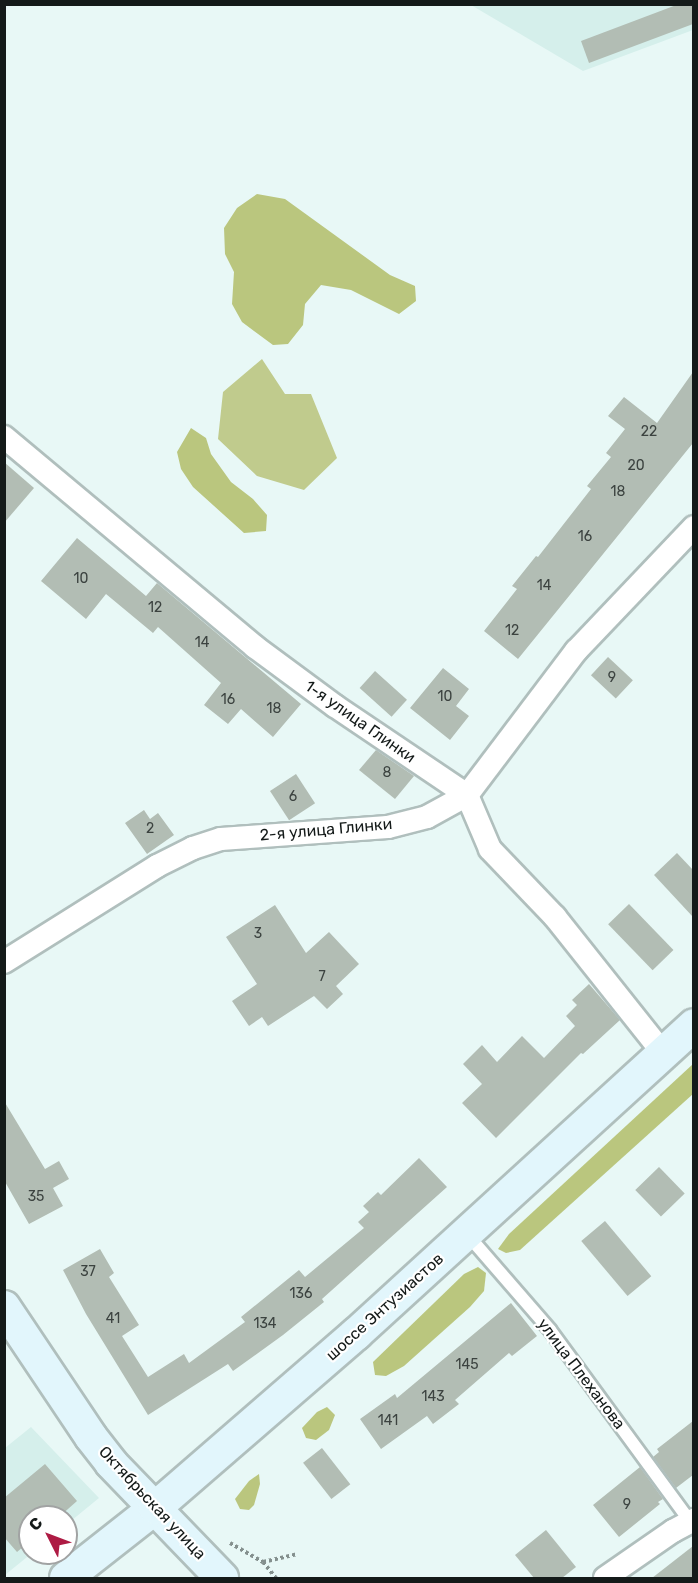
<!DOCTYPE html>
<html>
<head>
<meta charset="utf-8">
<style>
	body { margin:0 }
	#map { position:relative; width:698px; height:1583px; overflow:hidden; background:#e8f8f6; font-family:Rubik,sans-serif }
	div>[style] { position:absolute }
	.built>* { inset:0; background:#d5efeb }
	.green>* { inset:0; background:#c0cb8d }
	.forest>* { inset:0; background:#bac67e }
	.building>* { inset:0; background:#b2bdb4; transform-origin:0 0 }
	.path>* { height:4px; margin-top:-2px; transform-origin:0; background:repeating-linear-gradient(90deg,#84908e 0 3px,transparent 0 6px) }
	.roads { filter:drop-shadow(2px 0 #b0bfbd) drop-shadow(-2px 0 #b0bfbd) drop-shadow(0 2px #b0bfbd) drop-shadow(0 -2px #b0bfbd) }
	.lane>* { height:12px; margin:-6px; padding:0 6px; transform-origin:6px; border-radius:6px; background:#fff }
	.street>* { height:22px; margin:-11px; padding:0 11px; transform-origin:11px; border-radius:11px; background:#fff }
	.secondary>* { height:32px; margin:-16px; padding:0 16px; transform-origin:16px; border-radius:16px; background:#e2f6fc }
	span { translate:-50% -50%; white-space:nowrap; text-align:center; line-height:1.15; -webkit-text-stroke:4.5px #fff; paint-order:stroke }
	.number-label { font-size:14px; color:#3c4340 }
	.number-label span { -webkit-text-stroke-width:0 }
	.street-label { font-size:16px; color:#141a19 }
	.frame { position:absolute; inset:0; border:6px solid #141a19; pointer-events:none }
	.north { position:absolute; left:18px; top:1505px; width:60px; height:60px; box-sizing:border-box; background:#fff; border:2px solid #a1a3a3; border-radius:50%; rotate:312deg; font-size:16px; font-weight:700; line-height:24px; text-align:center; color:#141a19 }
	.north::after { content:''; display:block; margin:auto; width:21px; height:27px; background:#ae1b44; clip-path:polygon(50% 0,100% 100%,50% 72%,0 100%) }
</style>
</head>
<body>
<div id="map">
	<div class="built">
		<div style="clip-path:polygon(471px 5px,693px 5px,693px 30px,583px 71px)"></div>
		<div style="clip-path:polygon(31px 1427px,99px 1498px,66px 1525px,66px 1517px,30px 1517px,32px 1553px,5px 1575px,5px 1448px)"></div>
	</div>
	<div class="green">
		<div style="clip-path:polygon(262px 359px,285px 394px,311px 394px,337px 458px,304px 490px,257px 476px,218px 439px,223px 392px)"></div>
	</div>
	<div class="forest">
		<div style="clip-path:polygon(257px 194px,285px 199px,390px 275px,415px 286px,416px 301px,399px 314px,351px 290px,321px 285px,305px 304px,303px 325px,288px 344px,273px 345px,242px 322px,232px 304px,234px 272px,225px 254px,224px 228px,237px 208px)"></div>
		<div style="clip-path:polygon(191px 428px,206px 438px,211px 454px,231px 482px,253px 499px,267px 515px,266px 531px,244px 533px,193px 487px,181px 469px,177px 452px)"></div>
		<div style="clip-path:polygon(693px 1064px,693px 1094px,520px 1250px,506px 1253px,498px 1249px,509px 1234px)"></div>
		<div style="clip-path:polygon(478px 1267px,486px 1273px,484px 1291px,470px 1307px,404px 1366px,386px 1376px,375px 1375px,373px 1362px,464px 1274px)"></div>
		<div style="clip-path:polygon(327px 1407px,335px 1415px,329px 1430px,316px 1440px,306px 1438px,302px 1428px,317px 1412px)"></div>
		<div style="clip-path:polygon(259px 1474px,260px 1484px,254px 1505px,249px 1510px,240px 1509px,235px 1499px,249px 1481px)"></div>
	</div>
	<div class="building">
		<div style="clip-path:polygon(679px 4px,693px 4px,693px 24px,589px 63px,581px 41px)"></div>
		<div style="clip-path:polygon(693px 372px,693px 443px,518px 659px,484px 631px,517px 589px,512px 586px,536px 556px,538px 557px,591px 489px,587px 486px,611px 457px,606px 453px,625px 429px,608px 416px,624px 397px,657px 423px)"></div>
		<div style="clip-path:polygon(4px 462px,34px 488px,4px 523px)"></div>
		<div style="clip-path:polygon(77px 538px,146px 596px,157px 583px,301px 704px,273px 737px,241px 709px,228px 724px,204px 705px,221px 683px,158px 627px,153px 633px,106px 594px,86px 619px,41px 581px)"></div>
		<div style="left:608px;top:657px;width:34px;height:25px;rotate:43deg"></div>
		<div style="clip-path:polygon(443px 668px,469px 689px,456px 706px,469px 716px,450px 740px,410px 708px)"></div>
		<div style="left:375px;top:671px;width:43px;height:23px;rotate:42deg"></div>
		<div style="clip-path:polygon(376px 750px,414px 776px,395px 799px,359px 770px)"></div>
		<div style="left:296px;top:774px;width:35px;height:31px;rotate:57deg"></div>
		<div style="clip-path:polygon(144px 810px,150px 819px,158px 813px,174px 835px,147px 854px,125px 823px)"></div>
		<div style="clip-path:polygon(677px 853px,693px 870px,693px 917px,654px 875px)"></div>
		<div style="left:629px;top:904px;width:64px;height:29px;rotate:46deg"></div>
		<div style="clip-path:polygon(275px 905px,306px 953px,329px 932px,359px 964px,336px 986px,343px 994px,327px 1009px,314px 996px,268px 1026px,262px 1017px,249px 1026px,232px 1001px,257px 984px,226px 937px)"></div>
		<div style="clip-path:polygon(589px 984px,620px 1020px,583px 1054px,581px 1053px,496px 1138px,462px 1103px,482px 1084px,463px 1064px,482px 1045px,497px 1062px,522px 1036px,544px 1058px,575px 1026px,566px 1016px,577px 1005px,572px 1000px)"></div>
		<div style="clip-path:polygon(4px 1101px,45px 1169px,59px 1161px,69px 1179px,53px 1188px,63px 1206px,29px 1224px,4px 1180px)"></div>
		<div style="clip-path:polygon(419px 1158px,447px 1187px,322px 1299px,324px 1302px,283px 1335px,233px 1371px,228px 1364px,148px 1415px,86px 1314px,63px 1270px,100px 1249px,114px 1273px,109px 1277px,139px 1325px,122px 1336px,148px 1377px,184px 1354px,189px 1363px,245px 1322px,241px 1317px,299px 1270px,305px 1277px,364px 1228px,358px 1222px,369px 1212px,363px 1206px,378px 1192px,381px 1195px)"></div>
		<div style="left:659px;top:1167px;width:37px;height:33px;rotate:46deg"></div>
		<div style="left:605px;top:1221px;width:72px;height:31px;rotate:50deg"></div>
		<div style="clip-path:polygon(511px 1303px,537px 1336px,512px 1356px,509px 1353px,455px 1400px,459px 1404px,433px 1424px,427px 1416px,381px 1449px,360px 1419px,395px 1394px,397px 1398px)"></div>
		<div style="clip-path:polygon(693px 1421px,693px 1475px,676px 1488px,653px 1457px,659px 1452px,657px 1449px)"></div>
		<div style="left:322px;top:1448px;width:46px;height:24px;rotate:52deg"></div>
		<div style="clip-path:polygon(45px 1464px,77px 1501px,59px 1517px,30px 1517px,30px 1541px,17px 1552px,4px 1537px,4px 1498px)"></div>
		<div style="clip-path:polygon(640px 1467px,663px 1499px,658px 1502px,660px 1504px,619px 1537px,593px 1505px)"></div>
		<div style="clip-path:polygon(546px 1530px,576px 1567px,562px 1578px,534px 1578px,515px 1555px)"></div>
		<div style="clip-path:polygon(693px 1546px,693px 1578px,652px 1578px)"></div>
	</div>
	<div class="path">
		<div style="left:230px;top:1543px;width:38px;rotate:30deg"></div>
		<div style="left:263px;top:1562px;width:21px;rotate:51deg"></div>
		<div style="left:263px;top:1562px;width:35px;rotate:-13deg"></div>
	</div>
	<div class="roads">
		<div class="lane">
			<div style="left:466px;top:1233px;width:128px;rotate:49.1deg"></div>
			<div style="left:550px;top:1330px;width:237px;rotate:53.8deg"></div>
		</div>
		<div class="street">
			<div style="left:4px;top:437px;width:327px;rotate:39.9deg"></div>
			<div style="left:255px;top:647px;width:99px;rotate:36.4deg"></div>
			<div style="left:335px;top:706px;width:159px;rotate:34deg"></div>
			<div style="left:467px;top:795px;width:59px;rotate:66.9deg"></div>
			<div style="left:490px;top:849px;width:94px;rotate:46.3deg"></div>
			<div style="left:555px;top:917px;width:174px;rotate:51.5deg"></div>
			<div style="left:4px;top:962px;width:181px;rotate:-32.1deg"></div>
			<div style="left:157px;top:866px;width:40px;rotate:-26.6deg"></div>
			<div style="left:193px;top:848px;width:29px;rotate:-18deg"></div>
			<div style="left:221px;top:839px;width:167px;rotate:-4.1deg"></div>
			<div style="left:388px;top:827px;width:40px;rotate:-14.4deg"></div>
			<div style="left:427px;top:817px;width:46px;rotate:-28.8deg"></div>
			<div style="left:467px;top:795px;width:181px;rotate:-52.9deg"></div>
			<div style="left:576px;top:651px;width:171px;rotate:-46.4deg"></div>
			<div style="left:605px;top:1578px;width:83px;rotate:-34.7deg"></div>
			<div style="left:673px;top:1531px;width:24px;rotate:-28deg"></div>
		</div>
		<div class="secondary">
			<div style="left:4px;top:1307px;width:156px;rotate:56.2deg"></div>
			<div style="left:91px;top:1437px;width:33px;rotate:52deg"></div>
			<div style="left:111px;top:1463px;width:160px;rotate:46deg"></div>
			<div style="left:66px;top:1578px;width:113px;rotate:-38.2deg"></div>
			<div style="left:155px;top:1508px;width:266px;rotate:-40.9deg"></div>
			<div style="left:356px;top:1334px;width:458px;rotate:-42.4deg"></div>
		</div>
	</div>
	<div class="number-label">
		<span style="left:649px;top:432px">22</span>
		<span style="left:636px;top:466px">20</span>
		<span style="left:618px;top:492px">18</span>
		<span style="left:585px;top:537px">16</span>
		<span style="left:81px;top:579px">10</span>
		<span style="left:544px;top:586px">14</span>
		<span style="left:155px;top:608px">12</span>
		<span style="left:512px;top:631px">12</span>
		<span style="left:202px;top:643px">14</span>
		<span style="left:612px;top:678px">9</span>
		<span style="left:445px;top:697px">10</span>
		<span style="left:228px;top:700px">16</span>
		<span style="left:274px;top:709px">18</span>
		<span style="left:387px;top:773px">8</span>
		<span style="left:293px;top:797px">6</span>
		<span style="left:150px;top:829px">2</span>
		<span style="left:258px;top:934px">3</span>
		<span style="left:322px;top:977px">7</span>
		<span style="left:36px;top:1197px">35</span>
		<span style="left:88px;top:1272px">37</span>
		<span style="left:301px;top:1294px">136</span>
		<span style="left:113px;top:1319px">41</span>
		<span style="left:265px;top:1324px">134</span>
		<span style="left:467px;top:1365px">145</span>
		<span style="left:433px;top:1397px">143</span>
		<span style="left:388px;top:1421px">141</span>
		<span style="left:627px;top:1505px">9</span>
	</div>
	<div class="street-label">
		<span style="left:360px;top:722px;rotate:35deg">1-я улица Глинки</span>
		<span style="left:326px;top:830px;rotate:-5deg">2-я улица Глинки</span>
		<span style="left:385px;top:1307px;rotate:-42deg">шоссе Энтузиастов</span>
		<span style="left:581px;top:1374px;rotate:53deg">улица Плеханова</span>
		<span style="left:152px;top:1503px;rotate:47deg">Октябрьская улица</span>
	</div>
	<div class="frame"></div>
	<div class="north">С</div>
</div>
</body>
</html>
